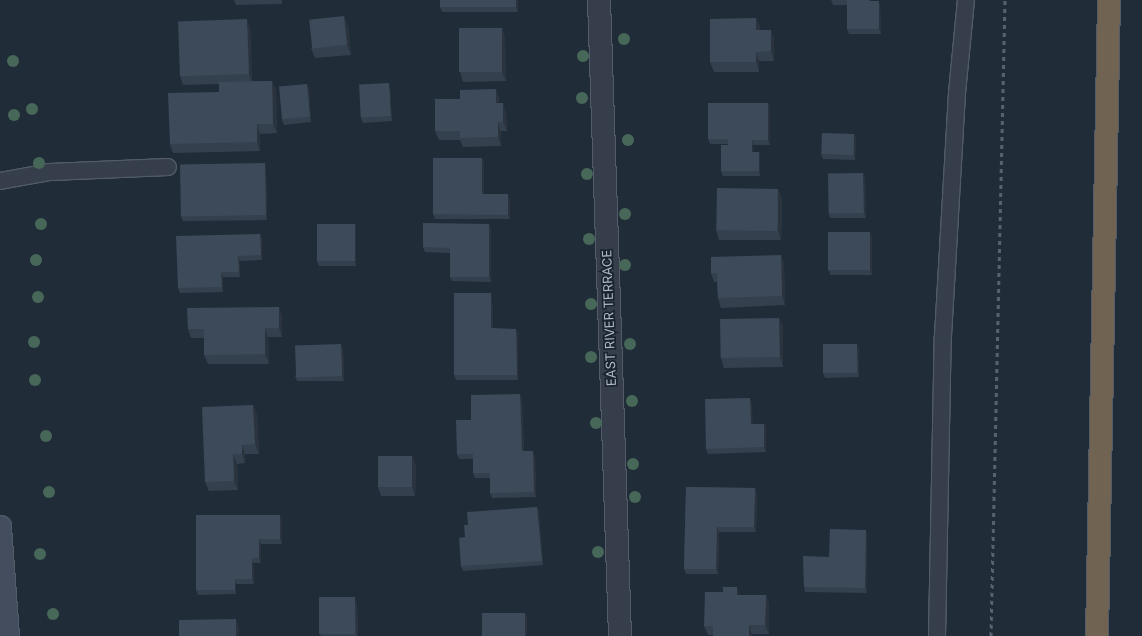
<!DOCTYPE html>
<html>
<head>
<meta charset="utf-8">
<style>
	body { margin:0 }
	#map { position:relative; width:1142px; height:636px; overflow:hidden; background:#212c39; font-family:Inter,sans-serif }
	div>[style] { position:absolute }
	.roads { filter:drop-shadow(1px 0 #525b67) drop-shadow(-1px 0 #525b67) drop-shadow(0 1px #525b67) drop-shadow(0 -1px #525b67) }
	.lane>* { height:16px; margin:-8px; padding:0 8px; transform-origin:8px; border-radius:8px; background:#353e4a }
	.street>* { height:22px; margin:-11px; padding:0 11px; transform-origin:11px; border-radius:11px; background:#353e4a }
	.secondary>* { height:22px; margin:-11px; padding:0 11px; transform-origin:11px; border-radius:11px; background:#434d5d }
	.highway>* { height:22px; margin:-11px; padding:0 11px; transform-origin:11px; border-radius:11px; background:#706351 }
	.rail>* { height:3px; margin-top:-1.5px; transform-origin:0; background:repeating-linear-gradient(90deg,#566271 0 4px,transparent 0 8px) }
	.trees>* { width:12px; height:12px; margin:-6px; border-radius:50%; background:#476758 }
	.wall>* { inset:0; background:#34404d }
	.shaded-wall>* { inset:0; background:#2b343e }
	.building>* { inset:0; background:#3d4a59; transform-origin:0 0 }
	span { translate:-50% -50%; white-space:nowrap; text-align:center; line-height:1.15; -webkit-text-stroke:3.5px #1a232e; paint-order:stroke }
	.street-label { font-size:13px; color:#afb8c6 }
</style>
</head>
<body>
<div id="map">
	<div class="roads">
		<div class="lane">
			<div style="left:0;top:181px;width:51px;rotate:-10.2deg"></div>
			<div style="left:50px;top:172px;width:118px;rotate:-2.4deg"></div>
			<div style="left:937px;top:636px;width:300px;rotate:-88.9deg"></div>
			<div style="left:943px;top:336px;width:243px;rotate:-86.7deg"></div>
			<div style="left:957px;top:93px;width:93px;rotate:-84.5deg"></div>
		</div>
		<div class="street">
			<div style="left:599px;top:0;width:636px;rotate:88.11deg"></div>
		</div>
		<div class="secondary">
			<div style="left:0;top:527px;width:109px;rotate:85.8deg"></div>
		</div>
		<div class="highway">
			<div style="left:1097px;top:636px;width:636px;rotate:-88.92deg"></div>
		</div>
	</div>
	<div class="rail">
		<div style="left:991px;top:636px;width:636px;rotate:-88.74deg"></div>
	</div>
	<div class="trees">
		<div style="left:624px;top:39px"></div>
		<div style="left:583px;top:56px"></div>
		<div style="left:13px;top:61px"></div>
		<div style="left:582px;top:98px"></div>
		<div style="left:32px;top:109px"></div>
		<div style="left:14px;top:115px"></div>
		<div style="left:628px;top:140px"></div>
		<div style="left:39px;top:163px"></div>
		<div style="left:587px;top:174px"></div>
		<div style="left:625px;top:214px"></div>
		<div style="left:41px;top:224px"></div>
		<div style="left:589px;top:239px"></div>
		<div style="left:36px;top:260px"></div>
		<div style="left:625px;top:265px"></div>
		<div style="left:38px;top:297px"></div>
		<div style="left:591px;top:304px"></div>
		<div style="left:34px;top:342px"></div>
		<div style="left:630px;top:344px"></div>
		<div style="left:591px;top:357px"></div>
		<div style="left:35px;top:380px"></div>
		<div style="left:632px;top:401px"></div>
		<div style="left:596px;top:423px"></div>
		<div style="left:46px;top:436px"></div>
		<div style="left:633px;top:464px"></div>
		<div style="left:49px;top:492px"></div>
		<div style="left:635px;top:497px"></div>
		<div style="left:598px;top:552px"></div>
		<div style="left:40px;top:554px"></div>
		<div style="left:53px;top:614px"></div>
	</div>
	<div class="wall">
		<div style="clip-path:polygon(234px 0,282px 0,282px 4px,236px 5px)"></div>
		<div style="clip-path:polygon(518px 0,518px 12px,442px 12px,440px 7px)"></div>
		<div style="clip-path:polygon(831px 0,870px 0,870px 1px,880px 6px,881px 34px,849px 34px,847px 29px,847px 5px,833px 5px)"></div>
		<div style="clip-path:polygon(344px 16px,348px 26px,351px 55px,315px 58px,311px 48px)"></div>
		<div style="clip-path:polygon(756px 18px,760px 28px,760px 30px,771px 30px,774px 39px,774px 61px,759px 61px,759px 72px,714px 72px,710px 62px)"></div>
		<div style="clip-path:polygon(250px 28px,252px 81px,272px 81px,276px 90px,277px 133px,260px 134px,260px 151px,173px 153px,170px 144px,219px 92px,219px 84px,183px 85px,180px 75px)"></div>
		<div style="clip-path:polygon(502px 28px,505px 37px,506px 81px,463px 82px,460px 72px)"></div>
		<div style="clip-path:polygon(307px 84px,309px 89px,311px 122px,284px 125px,282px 120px)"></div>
		<div style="clip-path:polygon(390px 88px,392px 121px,363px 123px,361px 118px)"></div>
		<div style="clip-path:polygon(496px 89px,499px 99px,499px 103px,506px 112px,507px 131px,501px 131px,501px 146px,463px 147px,460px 140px,439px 140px,435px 131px,460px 99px)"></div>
		<div style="clip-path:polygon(768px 103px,770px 108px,770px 145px,753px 145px,753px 152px,759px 152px,760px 157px,760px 176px,723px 176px,721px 171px,728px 144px,710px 144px,708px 139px)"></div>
		<div style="clip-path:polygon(854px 134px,856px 139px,855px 160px,823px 159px,821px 154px)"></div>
		<div style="clip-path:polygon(482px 158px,484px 163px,484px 194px,510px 199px,510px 219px,435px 219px,433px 214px)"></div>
		<div style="clip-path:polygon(266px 168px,267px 220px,183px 221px,181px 217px)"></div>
		<div style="clip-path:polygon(863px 173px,865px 178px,866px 218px,830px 218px,829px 214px)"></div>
		<div style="clip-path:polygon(782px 198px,781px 240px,719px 240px,716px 230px)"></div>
		<div style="clip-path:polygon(355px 224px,356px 229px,356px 266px,319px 266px,317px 261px)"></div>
		<div style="clip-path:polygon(489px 224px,491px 229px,491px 282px,452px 281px,450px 277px,450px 253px,425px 252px,423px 247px)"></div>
		<div style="clip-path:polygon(260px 234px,262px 239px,262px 260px,240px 261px,240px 277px,223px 277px,223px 292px,180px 293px,178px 288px)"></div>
		<div style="clip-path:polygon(872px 237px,872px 275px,830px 275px,829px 270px)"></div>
		<div style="clip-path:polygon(781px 255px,784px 264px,785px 305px,721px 308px,718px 298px,717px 282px,714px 282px,711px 273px)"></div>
		<div style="clip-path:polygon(491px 293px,492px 298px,493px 328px,518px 333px,518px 380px,456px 380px,454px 375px)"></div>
		<div style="clip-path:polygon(282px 316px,282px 337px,268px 337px,269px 364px,208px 364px,204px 355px,204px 338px,191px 338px,188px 329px)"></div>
		<div style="clip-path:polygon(779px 318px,783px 327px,783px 367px,724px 368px,721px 358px)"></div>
		<div style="clip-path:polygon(343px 349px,344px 381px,297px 381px,295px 376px)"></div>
		<div style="clip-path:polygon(859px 349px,859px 377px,825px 378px,823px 373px)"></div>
		<div style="clip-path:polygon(520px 394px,522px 399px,524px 451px,535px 456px,536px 497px,492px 498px,490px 493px,490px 478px,475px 478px,473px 473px,473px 459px,459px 459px,457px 454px,471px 420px)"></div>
		<div style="clip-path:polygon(752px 403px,752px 424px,764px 424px,766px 428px,766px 452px,708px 454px,706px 449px)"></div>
		<div style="clip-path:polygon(257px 414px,259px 454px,245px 454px,245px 463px,237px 464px,238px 490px,209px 491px,205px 482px)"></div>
		<div style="clip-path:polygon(416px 465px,415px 496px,381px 496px,378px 487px)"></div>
		<div style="clip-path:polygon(686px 487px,755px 488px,757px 493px,756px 532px,719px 532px,718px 574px,686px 574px,684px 569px)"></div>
		<div style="clip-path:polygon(537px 507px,539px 512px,543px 565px,463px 571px,461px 566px,465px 537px,468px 525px)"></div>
		<div style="clip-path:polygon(282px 520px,282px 544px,261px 544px,261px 563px,253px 563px,254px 584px,236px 584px,236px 594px,198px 595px,196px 590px)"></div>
		<div style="clip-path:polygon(867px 534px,867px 593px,805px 592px,804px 587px,829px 557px)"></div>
		<div style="clip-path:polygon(740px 595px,766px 595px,769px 604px,769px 634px,752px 634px,752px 636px,713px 636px,713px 635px,708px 635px,704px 626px)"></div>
		<div style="clip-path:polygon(357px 602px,358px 636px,321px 636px,320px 634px)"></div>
	</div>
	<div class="shaded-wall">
		<div style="clip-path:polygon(516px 0,518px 0,518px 12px,516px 8px)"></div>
		<div style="clip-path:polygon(879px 1px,880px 6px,881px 34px,879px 29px)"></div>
		<div style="clip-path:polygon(344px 16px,348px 26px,351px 55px,347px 45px)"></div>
		<div style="clip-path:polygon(756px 18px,760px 28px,760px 39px,756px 30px)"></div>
		<div style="clip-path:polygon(247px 19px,250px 28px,252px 83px,249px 74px)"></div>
		<div style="clip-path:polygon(502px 28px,505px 37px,506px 81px,502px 72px)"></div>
		<div style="clip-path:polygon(771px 30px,774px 39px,774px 61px,771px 51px)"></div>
		<div style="clip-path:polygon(756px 52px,759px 61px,759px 72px,756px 62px)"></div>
		<div style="clip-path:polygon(272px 81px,276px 90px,277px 133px,273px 124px)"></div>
		<div style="clip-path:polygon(389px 83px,390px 88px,392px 121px,391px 116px)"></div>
		<div style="clip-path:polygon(307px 84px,309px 89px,311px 122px,310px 117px)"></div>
		<div style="clip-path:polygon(496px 89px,499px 99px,499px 113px,496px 103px)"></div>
		<div style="clip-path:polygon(503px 103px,506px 112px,507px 131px,503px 122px)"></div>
		<div style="clip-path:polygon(768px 103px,770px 108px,770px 145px,768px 140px)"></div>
		<div style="clip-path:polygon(498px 122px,501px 131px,501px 146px,498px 137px)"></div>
		<div style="clip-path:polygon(257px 124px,260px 134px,260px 151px,257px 142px)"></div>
		<div style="clip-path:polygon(854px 134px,856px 139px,855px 160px,854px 155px)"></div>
		<div style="clip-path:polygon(752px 140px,753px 145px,754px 157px,752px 152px)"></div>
		<div style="clip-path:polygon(759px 152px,760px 157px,760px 176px,759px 171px)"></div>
		<div style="clip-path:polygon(482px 158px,484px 163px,484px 199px,482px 194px)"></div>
		<div style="clip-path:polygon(265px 163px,266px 168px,267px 220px,266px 215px)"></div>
		<div style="clip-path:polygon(863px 173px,865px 178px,866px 218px,864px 213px)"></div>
		<div style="clip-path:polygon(778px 189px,782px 198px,781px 240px,778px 231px)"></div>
		<div style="clip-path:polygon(508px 194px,510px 199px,510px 219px,508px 215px)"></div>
		<div style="clip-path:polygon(355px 224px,356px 229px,356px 266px,354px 261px)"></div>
		<div style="clip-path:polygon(489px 224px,491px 229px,491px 282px,489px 277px)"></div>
		<div style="clip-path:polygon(870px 232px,872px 237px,872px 275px,870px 270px)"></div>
		<div style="clip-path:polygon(260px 234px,262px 239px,262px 260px,261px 255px)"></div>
		<div style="clip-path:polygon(781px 255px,784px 264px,785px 305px,782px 296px)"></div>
		<div style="clip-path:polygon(238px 256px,240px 261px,240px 277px,239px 272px)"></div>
		<div style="clip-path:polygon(221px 272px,223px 277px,223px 292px,222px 287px)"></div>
		<div style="clip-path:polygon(491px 293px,492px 298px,493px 333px,491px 328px)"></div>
		<div style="clip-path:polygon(279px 307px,282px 316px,282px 337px,279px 328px)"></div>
		<div style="clip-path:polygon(779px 318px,783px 327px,783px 367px,780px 357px)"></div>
		<div style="clip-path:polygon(265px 328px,268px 337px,269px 364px,265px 354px)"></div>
		<div style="clip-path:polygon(516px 329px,518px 333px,518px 380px,517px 375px)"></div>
		<div style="clip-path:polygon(341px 344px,343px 349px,344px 381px,342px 376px)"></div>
		<div style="clip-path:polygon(857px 344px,859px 349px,859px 377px,858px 372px)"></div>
		<div style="clip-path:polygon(520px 394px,522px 399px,524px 456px,522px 451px)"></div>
		<div style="clip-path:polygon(750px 398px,752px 403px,753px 429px,751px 424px)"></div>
		<div style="clip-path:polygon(253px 405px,257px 414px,259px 454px,255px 444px)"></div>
		<div style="clip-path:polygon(764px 424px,766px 428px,766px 452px,764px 447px)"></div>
		<div style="clip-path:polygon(242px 445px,245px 454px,245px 463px,242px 454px)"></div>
		<div style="clip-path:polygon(533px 451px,535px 456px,536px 497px,534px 492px)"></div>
		<div style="clip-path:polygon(233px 454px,237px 464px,238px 490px,234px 481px)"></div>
		<div style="clip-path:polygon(412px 456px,416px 465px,415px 496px,412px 487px)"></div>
		<div style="clip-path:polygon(755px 488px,757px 493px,756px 532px,754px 527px)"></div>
		<div style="clip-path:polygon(537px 507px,539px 512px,543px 565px,542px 561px)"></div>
		<div style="clip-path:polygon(280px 515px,282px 520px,282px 544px,280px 539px)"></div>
		<div style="clip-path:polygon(717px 527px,719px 532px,718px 574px,716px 569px)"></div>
		<div style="clip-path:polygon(866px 530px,867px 534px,867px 593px,865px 588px)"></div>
		<div style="clip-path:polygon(259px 539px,261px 544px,261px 563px,259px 558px)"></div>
		<div style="clip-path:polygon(252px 558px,253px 563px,254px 584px,252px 579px)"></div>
		<div style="clip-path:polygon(235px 579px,236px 584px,236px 594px,235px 590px)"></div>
		<div style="clip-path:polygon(737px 587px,740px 596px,737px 595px)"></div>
		<div style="clip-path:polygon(766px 595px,769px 604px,769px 634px,765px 625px)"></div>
		<div style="clip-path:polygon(355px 597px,357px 602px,358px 636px,357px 636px,356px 633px)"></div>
		<div style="clip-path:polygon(525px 613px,527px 618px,527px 636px,525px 636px)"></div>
		<div style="clip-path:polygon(236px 619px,239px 628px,239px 636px,236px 636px)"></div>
		<div style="clip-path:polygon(749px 625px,752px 634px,752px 636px,749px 636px)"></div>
	</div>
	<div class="building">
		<div style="left:440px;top:0;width:76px;height:7px"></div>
		<div style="clip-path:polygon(831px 0,869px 0,869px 1px,879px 1px,879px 29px,847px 29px,847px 0)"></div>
		<div style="left:344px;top:16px;width:29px;height:35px;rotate:84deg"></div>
		<div style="clip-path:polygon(756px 18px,756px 30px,771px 30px,771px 51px,756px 52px,756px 62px,710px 62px,710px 19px)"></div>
		<div style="left:247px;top:19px;width:55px;height:69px;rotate:88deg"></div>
		<div style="left:459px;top:28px;width:43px;height:44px"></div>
		<div style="clip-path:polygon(272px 81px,273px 124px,257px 124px,257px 142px,170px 144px,168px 93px,219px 92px,219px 82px)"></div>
		<div style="left:389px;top:83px;width:33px;height:30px;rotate:87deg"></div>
		<div style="left:307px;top:84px;width:33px;height:28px;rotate:85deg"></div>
		<div style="clip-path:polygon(496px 89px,496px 103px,503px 103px,503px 122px,498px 122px,498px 137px,460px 138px,460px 131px,435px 131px,435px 99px,460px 99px,460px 90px)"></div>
		<div style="clip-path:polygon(708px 103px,768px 103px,768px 140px,752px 140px,752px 152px,759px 152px,759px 171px,721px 171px,721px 145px,728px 145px,728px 139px,708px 139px)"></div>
		<div style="left:822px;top:133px;width:32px;height:21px;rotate:2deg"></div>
		<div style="clip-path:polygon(433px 158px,482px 158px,482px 194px,508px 194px,508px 215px,433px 214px)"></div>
		<div style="left:265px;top:163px;width:52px;height:85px;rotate:89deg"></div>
		<div style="left:863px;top:173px;width:40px;height:35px;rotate:89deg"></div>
		<div style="left:717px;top:188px;width:61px;height:42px;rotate:1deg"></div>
		<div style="clip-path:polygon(423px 223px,489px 224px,489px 277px,450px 277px,450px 248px,423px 247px)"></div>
		<div style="left:317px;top:224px;width:38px;height:37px"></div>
		<div style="left:828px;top:232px;width:42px;height:38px"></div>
		<div style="clip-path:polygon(260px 234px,261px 255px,238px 256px,239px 272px,221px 272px,222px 287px,178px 288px,176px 236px)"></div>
		<div style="clip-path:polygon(781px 255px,782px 296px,718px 298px,717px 273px,711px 273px,711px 257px)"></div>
		<div style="clip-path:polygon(454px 293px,491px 293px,491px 328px,516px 329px,517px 375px,454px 375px)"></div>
		<div style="clip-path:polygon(279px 307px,279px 328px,265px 328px,265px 354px,204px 355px,204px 329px,188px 329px,187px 308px)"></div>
		<div style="left:779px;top:318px;width:39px;height:59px;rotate:89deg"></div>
		<div style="left:341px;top:344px;width:32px;height:46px;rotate:88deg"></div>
		<div style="left:823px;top:344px;width:34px;height:29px"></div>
		<div style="clip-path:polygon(520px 394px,522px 451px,533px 451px,534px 492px,490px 493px,490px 473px,473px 473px,473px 454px,457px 454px,456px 420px,471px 420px,471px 395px)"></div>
		<div style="clip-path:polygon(750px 398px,751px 424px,764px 424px,764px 447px,706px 449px,705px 399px)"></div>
		<div style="clip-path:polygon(253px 405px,255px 444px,242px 445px,242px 454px,233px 454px,234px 481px,205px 482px,202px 407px)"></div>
		<div style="left:378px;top:456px;width:34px;height:31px"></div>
		<div style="clip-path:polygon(686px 487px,755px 488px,754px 527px,717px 527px,716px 569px,684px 569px)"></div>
		<div style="clip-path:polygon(537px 507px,542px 561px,461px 566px,459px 538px,465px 537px,464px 525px,468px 525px,467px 512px)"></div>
		<div style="clip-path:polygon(196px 515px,280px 515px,280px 539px,259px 539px,259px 558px,252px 558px,252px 579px,235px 579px,235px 590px,196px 590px)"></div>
		<div style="clip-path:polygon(830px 529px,866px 530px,865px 588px,804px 587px,803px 556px,829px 557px)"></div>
		<div style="clip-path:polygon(723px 587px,737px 587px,737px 595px,766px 595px,765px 625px,749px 625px,749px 636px,713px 636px,713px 626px,704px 626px,705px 592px,723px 592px)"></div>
		<div style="left:319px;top:597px;width:36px;height:37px"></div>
		<div style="left:482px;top:613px;width:43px;height:23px"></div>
		<div style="clip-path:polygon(236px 619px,236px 636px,178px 636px,179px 636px,179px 620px)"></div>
	</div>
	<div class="street-label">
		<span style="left:609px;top:318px;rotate:-92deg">EAST RIVER TERRACE</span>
	</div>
</div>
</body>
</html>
